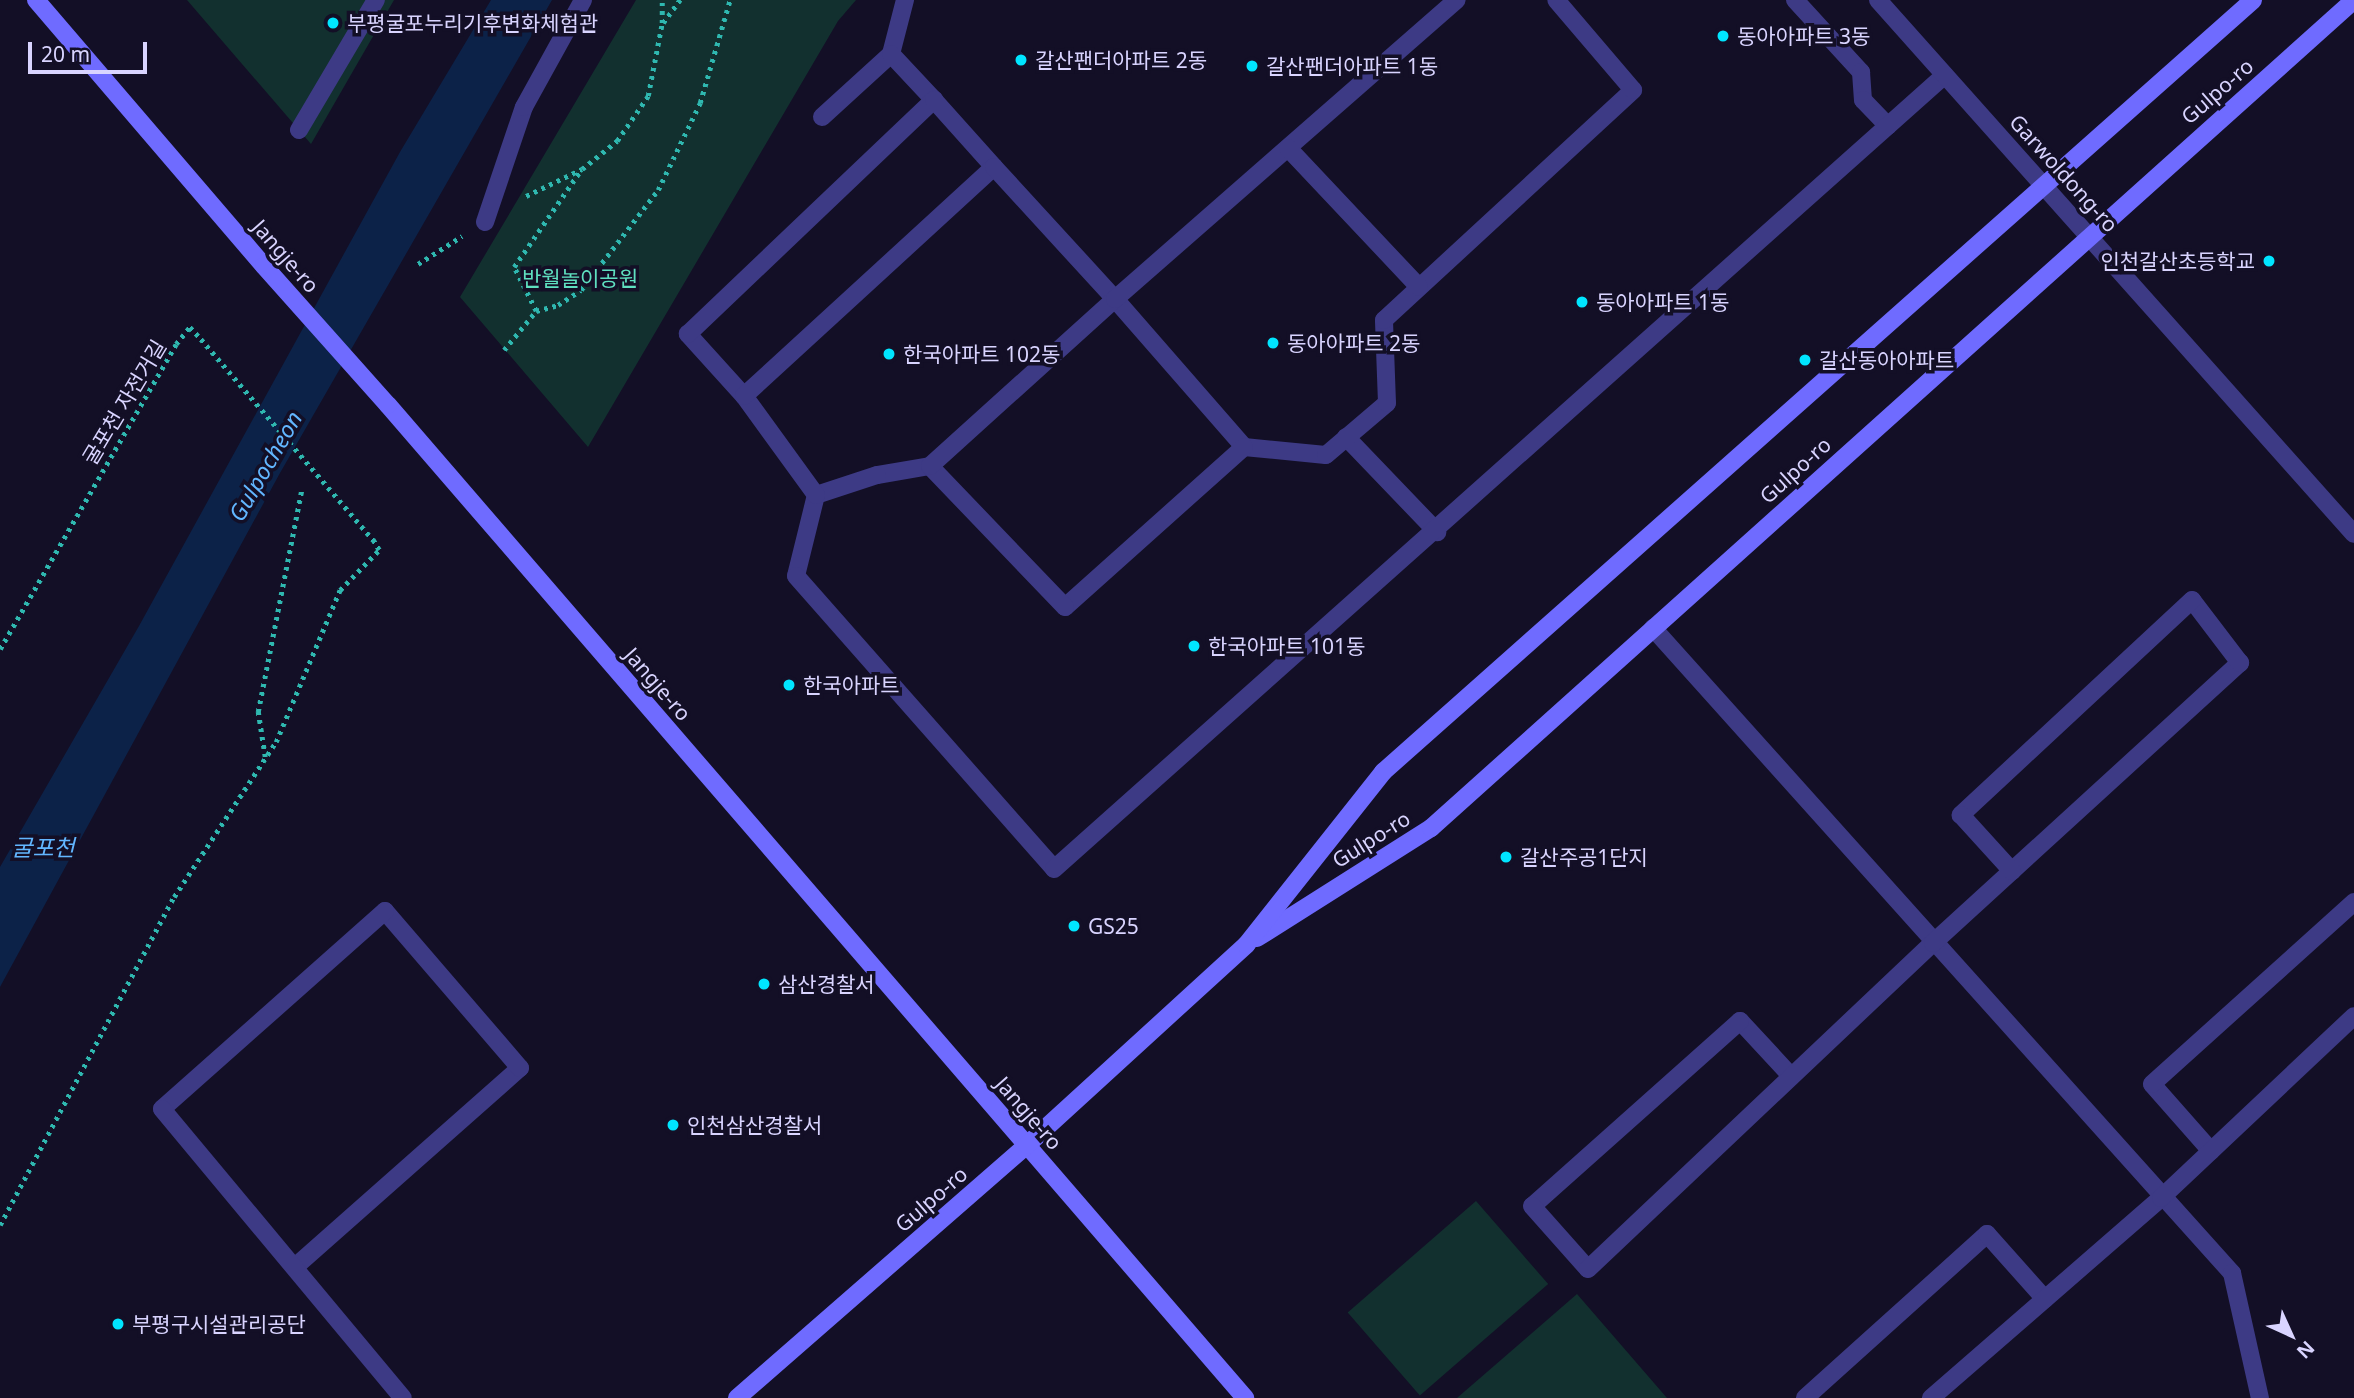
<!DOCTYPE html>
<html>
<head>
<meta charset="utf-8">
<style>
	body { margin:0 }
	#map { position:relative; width:2354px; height:1398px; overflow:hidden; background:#130f26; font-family:"Noto Sans","Noto Sans KR",sans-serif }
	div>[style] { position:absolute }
	.green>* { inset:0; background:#12302f; transform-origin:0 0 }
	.water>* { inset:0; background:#0c2248 }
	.path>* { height:4.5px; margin-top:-2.25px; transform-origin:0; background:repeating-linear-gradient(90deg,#2fb8b0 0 3.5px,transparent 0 8.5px) }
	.lane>* { height:18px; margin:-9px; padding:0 9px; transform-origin:9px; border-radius:9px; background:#3d3a85 }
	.street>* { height:18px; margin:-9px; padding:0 9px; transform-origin:9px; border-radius:9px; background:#3d3a85 }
	.secondary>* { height:18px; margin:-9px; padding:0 9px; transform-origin:9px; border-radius:9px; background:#6f6bff }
	.path-bridge>* { height:4.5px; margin-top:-2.25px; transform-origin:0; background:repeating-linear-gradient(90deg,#2fb8b0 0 3.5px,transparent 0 8.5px) }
	.secondary-bridge>* { height:18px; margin:-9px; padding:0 9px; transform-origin:9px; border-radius:9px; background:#6f6bff }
	.dots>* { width:19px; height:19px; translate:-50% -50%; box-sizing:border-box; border:4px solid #130f26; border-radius:50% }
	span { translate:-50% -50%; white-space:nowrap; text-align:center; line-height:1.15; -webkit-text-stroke:7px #130f26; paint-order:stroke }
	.poi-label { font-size:21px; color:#d9d4ff }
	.left { translate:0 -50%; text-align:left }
	.right { translate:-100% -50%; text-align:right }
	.street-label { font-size:21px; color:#d9d4ff }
	.park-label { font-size:21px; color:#5fe0c0 }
	.water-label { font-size:23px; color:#62b6ff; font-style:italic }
	.north { position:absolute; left:2256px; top:1300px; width:70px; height:70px; -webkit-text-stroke:5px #130f26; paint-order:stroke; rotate:135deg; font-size:19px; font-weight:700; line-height:28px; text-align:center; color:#d9d4ff }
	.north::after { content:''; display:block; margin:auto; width:24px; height:32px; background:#d9d4ff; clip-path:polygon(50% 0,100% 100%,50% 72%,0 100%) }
	.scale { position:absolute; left:28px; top:42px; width:119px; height:32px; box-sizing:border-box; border:4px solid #d9d4ff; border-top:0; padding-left:9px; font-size:21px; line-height:24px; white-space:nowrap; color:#d9d4ff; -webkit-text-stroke:5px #130f26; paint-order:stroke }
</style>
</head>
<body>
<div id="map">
	<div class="green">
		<div style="clip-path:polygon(187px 0,394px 0,311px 144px)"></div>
		<div style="clip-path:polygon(636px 0,856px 0,838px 21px,588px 447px,460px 297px)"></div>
		<div style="left:1476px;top:1201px;width:110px;height:170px;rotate:49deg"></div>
		<div style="clip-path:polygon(1577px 1294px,1667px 1398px,1457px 1398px)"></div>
	</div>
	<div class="water">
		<div style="clip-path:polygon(491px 0,552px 0,280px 473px,0 987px,0 867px,139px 626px,400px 152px)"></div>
	</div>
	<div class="path">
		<div style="left:663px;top:23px;width:29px;rotate:-54deg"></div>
		<div style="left:526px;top:196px;width:62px;rotate:-25.7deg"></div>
		<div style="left:582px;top:169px;width:45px;rotate:-38.7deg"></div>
		<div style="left:617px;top:141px;width:55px;rotate:-55.4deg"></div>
		<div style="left:648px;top:96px;width:74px;rotate:-79.1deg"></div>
		<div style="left:662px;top:23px;width:23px;rotate:-90deg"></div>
		<div style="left:418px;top:264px;width:52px;rotate:-32.5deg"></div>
		<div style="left:536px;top:311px;width:49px;rotate:-116.6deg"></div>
		<div style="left:514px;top:267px;width:118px;rotate:-55.4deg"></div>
		<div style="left:504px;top:350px;width:50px;rotate:-50.6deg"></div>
		<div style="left:536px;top:311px;width:23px;rotate:-15deg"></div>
		<div style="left:558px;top:305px;width:27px;rotate:-33deg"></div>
		<div style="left:581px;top:290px;width:126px;rotate:-52.4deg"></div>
		<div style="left:658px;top:190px;width:97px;rotate:-64.2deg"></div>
		<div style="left:700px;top:103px;width:107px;rotate:-73.8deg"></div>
		<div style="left:0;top:649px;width:352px;rotate:-60deg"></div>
		<div style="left:176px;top:344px;width:22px;rotate:-51deg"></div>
		<div style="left:190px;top:327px;width:16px;rotate:47deg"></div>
		<div style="left:265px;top:757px;width:46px;rotate:-98.8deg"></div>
		<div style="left:258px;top:712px;width:229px;rotate:-78.9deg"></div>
		<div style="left:0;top:1225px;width:371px;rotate:-62.1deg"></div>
		<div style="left:174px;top:897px;width:186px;rotate:-56.7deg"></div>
		<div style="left:276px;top:742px;width:165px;rotate:-67.2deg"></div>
		<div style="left:340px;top:590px;width:56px;rotate:-45.7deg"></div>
		<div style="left:379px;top:550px;width:12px;rotate:-121deg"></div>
	</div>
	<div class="lane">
		<div style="left:1795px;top:0;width:98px;rotate:47.5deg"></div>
		<div style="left:1861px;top:72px;width:28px;rotate:86deg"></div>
		<div style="left:1863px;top:100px;width:36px;rotate:46deg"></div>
		<div style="left:891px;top:54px;width:56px;rotate:-75.5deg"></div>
		<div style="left:822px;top:117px;width:93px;rotate:-42.4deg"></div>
		<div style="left:891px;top:54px;width:63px;rotate:46.9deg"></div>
		<div style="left:744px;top:396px;width:84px;rotate:-132.1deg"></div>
		<div style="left:688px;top:334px;width:340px;rotate:-43.6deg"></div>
		<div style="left:934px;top:100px;width:90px;rotate:48.2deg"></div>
		<div style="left:1346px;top:437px;width:132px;rotate:46.2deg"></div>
		<div style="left:1244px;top:447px;width:82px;rotate:5.6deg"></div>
		<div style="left:1326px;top:455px;width:80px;rotate:-40.4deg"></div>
		<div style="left:1387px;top:403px;width:83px;rotate:-92.1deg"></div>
		<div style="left:1384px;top:320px;width:339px;rotate:-42.7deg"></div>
		<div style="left:1633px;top:90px;width:118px;rotate:-130.5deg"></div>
		<div style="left:930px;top:466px;width:54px;rotate:170.4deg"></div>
		<div style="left:877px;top:475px;width:64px;rotate:161.8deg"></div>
		<div style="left:816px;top:495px;width:83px;rotate:103.9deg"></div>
		<div style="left:796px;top:576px;width:390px;rotate:48.6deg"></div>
		<div style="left:1054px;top:869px;width:1193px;rotate:-41.71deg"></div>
		<div style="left:816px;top:495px;width:122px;rotate:-126deg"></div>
		<div style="left:744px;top:396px;width:339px;rotate:-42.5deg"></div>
		<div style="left:994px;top:167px;width:179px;rotate:47.5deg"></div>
		<div style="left:1115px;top:299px;width:196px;rotate:48.9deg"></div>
		<div style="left:1244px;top:447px;width:240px;rotate:138.2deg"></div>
		<div style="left:1065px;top:607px;width:195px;rotate:-133.8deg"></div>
		<div style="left:930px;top:466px;width:249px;rotate:-42.1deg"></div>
		<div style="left:1115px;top:299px;width:454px;rotate:-41.2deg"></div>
		<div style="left:1653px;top:628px;width:867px;rotate:48.09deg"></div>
		<div style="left:2232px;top:1273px;width:128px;rotate:77.4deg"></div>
		<div style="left:1791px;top:1076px;width:75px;rotate:-132.8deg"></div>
		<div style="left:1740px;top:1021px;width:278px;rotate:138.3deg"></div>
		<div style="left:1532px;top:1206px;width:84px;rotate:48.4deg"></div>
		<div style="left:1588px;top:1269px;width:475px;rotate:-43.4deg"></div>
		<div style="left:1933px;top:943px;width:416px;rotate:-42.4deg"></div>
		<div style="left:2240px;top:663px;width:79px;rotate:-127.3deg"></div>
		<div style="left:2192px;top:600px;width:316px;rotate:137.1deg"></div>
		<div style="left:1961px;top:815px;width:76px;rotate:47.7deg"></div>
		<div style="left:2211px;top:1151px;width:89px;rotate:-131.4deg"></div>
		<div style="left:2152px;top:1084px;width:272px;rotate:-42deg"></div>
		<div style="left:296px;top:1266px;width:299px;rotate:-41.5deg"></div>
		<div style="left:520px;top:1068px;width:207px;rotate:-130.7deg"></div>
		<div style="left:385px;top:911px;width:298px;rotate:138.4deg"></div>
		<div style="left:162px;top:1109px;width:376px;rotate:50.2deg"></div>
		<div style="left:1805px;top:1398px;width:245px;rotate:-42deg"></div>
		<div style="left:1987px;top:1234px;width:87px;rotate:48.3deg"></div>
		<div style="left:1931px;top:1398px;width:305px;rotate:-41deg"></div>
		<div style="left:2161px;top:1198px;width:265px;rotate:-43.3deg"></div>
	</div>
	<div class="street">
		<div style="left:1878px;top:0;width:715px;rotate:48.29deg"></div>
		<div style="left:299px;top:130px;width:151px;rotate:-59.4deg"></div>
		<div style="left:1288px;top:148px;width:191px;rotate:46.7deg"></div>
		<div style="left:485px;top:222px;width:121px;rotate:-71.3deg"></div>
		<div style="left:524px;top:107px;width:122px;rotate:-61.1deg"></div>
	</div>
	<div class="secondary">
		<div style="left:36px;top:0;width:350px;rotate:49.4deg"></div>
		<div style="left:388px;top:405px;width:1312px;rotate:49.2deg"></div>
		<div style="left:1257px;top:938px;width:206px;rotate:-32.3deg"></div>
		<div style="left:1431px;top:828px;width:1240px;rotate:-41.89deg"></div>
		<div style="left:737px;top:1398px;width:385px;rotate:-41.1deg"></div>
		<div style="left:1027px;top:1145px;width:297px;rotate:-42.4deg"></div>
		<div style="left:1246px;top:945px;width:221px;rotate:-51.6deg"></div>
		<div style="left:1383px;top:772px;width:1163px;rotate:-41.58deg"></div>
	</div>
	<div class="path-bridge">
		<div style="left:201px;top:339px;width:265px;rotate:49.4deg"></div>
	</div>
	<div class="secondary-bridge">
		<div style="left:264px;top:266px;width:186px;rotate:48.3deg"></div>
	</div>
	<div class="dots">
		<div style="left:333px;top:23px;background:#00e5ff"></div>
		<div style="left:1723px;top:36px;background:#00e5ff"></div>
		<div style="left:1021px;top:60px;background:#00e5ff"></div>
		<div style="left:1252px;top:66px;background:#00e5ff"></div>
		<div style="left:2269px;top:261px;background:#00e5ff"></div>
		<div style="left:1582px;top:302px;background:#00e5ff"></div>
		<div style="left:1273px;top:343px;background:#00e5ff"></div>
		<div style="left:889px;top:354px;background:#00e5ff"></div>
		<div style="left:1805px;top:360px;background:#00e5ff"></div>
		<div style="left:1194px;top:646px;background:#00e5ff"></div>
		<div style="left:789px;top:685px;background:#00e5ff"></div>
		<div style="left:1506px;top:857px;background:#00e5ff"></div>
		<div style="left:1074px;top:926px;background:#00e5ff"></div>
		<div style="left:764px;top:984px;background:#00e5ff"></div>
		<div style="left:673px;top:1125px;background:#00e5ff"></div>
		<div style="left:118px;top:1324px;background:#00e5ff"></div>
	</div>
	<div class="poi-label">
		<span class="left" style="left:347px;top:23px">부평굴포누리기후변화체험관</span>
		<span class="left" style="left:1737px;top:36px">동아아파트 3동</span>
		<span class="left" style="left:1035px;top:60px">갈산팬더아파트 2동</span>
		<span class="left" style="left:1266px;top:66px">갈산팬더아파트 1동</span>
		<span class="right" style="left:2255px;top:261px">인천갈산초등학교</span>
		<span class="left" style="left:1596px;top:302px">동아아파트 1동</span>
		<span class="left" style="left:1287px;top:343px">동아아파트 2동</span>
		<span class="left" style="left:903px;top:354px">한국아파트 102동</span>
		<span class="left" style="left:1819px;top:360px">갈산동아아파트</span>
		<span class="left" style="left:1208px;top:646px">한국아파트 101동</span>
		<span class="left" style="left:803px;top:685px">한국아파트</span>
		<span class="left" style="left:1520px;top:857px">갈산주공1단지</span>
		<span class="left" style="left:1088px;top:926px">GS25</span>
		<span class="left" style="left:778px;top:984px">삼산경찰서</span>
		<span class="left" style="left:687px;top:1125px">인천삼산경찰서</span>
		<span class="left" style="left:132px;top:1324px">부평구시설관리공단</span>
	</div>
	<div class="street-label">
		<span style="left:2217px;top:91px;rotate:-41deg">Gulpo-ro</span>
		<span style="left:2064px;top:173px;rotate:48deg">Garwoldong-ro</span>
		<span style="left:286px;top:256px;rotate:49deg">Jangje-ro</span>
		<span style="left:124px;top:402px;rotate:-59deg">굴포천 자전거길</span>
		<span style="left:1795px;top:470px;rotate:-42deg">Gulpo-ro</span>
		<span style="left:658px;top:684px;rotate:49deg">Jangje-ro</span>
		<span style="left:1371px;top:839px;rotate:-32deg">Gulpo-ro</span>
		<span style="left:1029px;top:1113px;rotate:49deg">Jangje-ro</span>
		<span style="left:931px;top:1199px;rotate:-41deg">Gulpo-ro</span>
	</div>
	<div class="park-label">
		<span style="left:580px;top:278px">반월놀이공원</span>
	</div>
	<div class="water-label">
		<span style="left:265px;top:466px;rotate:-60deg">Gulpocheon</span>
		<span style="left:43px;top:847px">굴포천</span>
	</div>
	<div class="north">N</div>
	<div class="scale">20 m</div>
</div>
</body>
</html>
